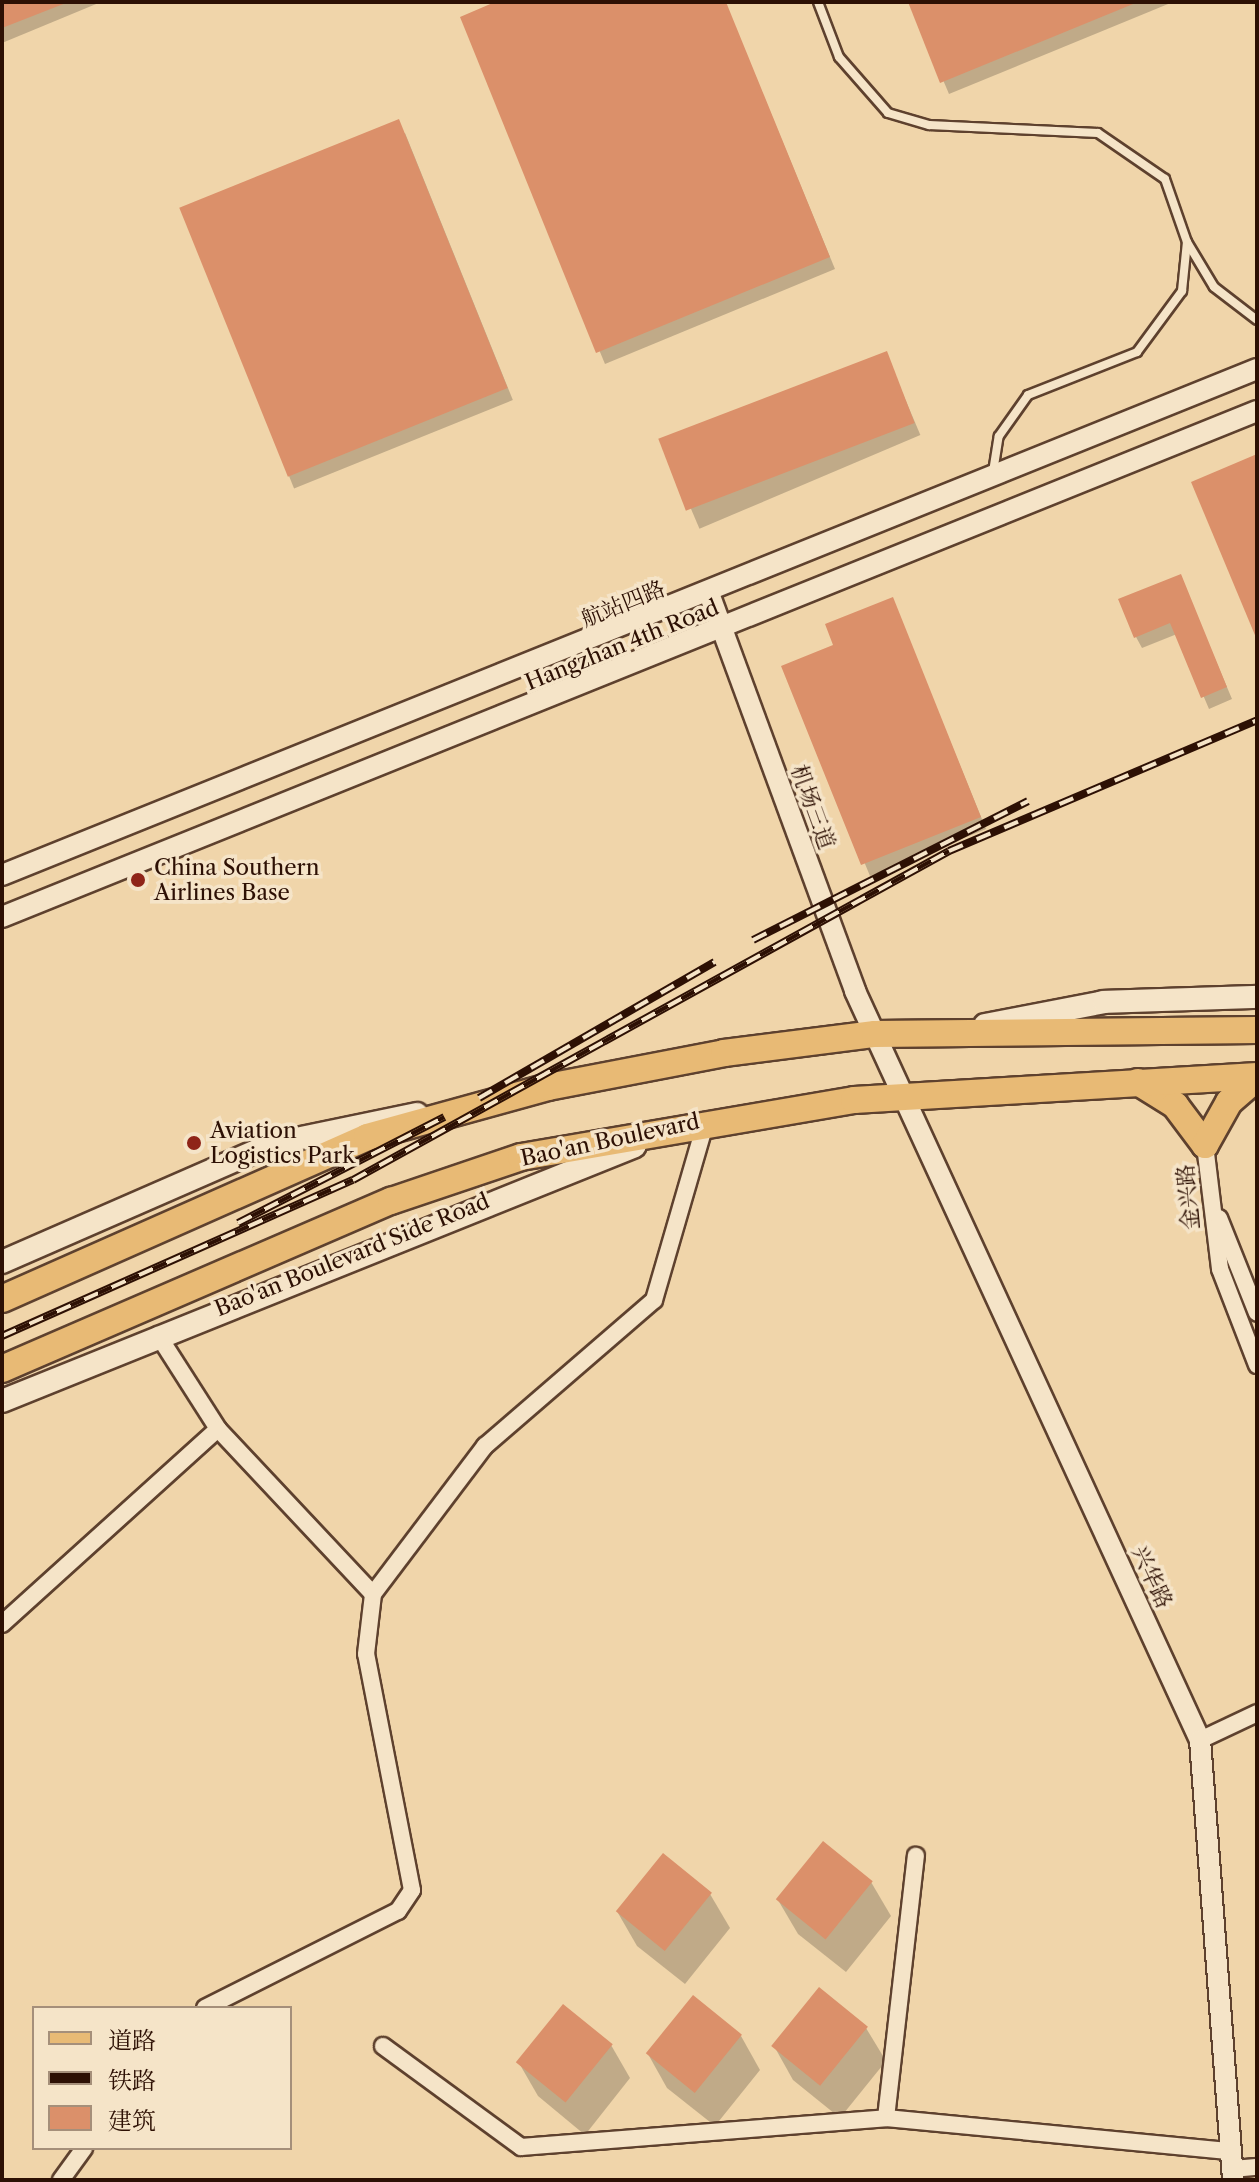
<!DOCTYPE html>
<html>
<head>
<meta charset="utf-8">
<style>
	body { margin:0 }
	#map { position:relative; width:1259px; height:2182px; overflow:hidden; background:#f0d5aa; font-family:"Libre Caslon Text","Noto Serif SC",serif }
	div>[style] { position:absolute }
	.shadow>* { inset:0; background:#0003; transform-origin:0 0 }
	.building>* { inset:0; background:#db906a; transform-origin:0 0 }
	.roads { filter:drop-shadow(2px 0 #5e412e) drop-shadow(-2px 0 #5e412e) drop-shadow(0 2px #5e412e) drop-shadow(0 -2px #5e412e) }
	.service>* { height:8px; margin:-4px; padding:0 4px; transform-origin:4px; border-radius:4px; background:#f5e4c8 }
	.minor>* { height:16px; margin:-8px; padding:0 8px; transform-origin:8px; border-radius:8px; background:#f5e4c8 }
	.tertiary>* { height:20px; margin:-10px; padding:0 10px; transform-origin:10px; border-radius:10px; background:#f5e4c8 }
	.secondary>* { height:22px; margin:-11px; padding:0 11px; transform-origin:11px; border-radius:11px; background:#f5e4c8 }
	.primary>* { height:26px; margin:-13px; padding:0 13px; transform-origin:13px; border-radius:13px; background:#e8ba75 }
	.rail>* { height:8px; margin-top:-4px; transform-origin:0; background:repeating-linear-gradient(90deg,#f5e4c8 0 15px,#2d1004 0 30px); box-sizing:border-box; border-block:2px solid #2d1004 }
	.dots>* { width:22px; height:22px; translate:-50% -50%; box-sizing:border-box; border:4px solid #f5e4c8; border-radius:50% }
	span { translate:-50% -50%; white-space:nowrap; text-align:center; line-height:1.15; -webkit-text-stroke:7px #f5e4c8; paint-order:stroke }
	.street-label { font-size:22px; color:#2d1004 }
	.poi-label { font-size:22px; color:#2d1004 }
	.left { translate:0 -50%; text-align:left }
	.frame { position:absolute; inset:0; border:4px solid #2d1004; pointer-events:none }
	.legend { position:absolute; left:32px; top:2006px; width:260px; height:144px; box-sizing:border-box; background:#f5e4c8; border:2px solid #a58f7a; margin:0; padding:10px 14px; list-style:none; font-size:24px; color:#2d1004 }
	.legend li { display:flex; align-items:center; gap:16px; height:40px }
	.legend b { width:40px; border:2px solid #a58f7a }
</style>
</head>
<body>
<div id="map">
	<div class="shadow">
		<div style="clip-path:polygon(2px 2px,101px 2px,2px 43px)"></div>
		<div style="clip-path:polygon(501px 2px,725px 2px,835px 269px,605px 364px,462px 18px)"></div>
		<div style="clip-path:polygon(910px 2px,1173px 2px,949px 94px)"></div>
		<div style="left:405px;top:133px;width:288px;height:236px;rotate:68deg"></div>
		<div style="left:886px;top:354px;width:88px;height:240px;rotate:67deg"></div>
		<div style="clip-path:polygon(1180px 576px,1232px 699px,1209px 709px,1177px 634px,1142px 648px,1136px 637px)"></div>
		<div style="clip-path:polygon(892px 599px,986px 829px,870px 876px,784px 667px,836px 646px)"></div>
		<div style="clip-path:polygon(871px 1882px,891px 1916px,846px 1972px,798px 1934px,778px 1900px)"></div>
		<div style="clip-path:polygon(710px 1894px,730px 1928px,685px 1984px,637px 1946px,618px 1913px)"></div>
		<div style="clip-path:polygon(866px 2028px,886px 2061px,840px 2118px,793px 2080px,774px 2046px)"></div>
		<div style="clip-path:polygon(741px 2036px,760px 2070px,715px 2126px,667px 2088px,648px 2054px)"></div>
		<div style="clip-path:polygon(611px 2045px,630px 2078px,585px 2135px,538px 2096px,519px 2063px)"></div>
	</div>
	<div class="building">
		<div style="clip-path:polygon(2px 2px,66px 2px,66px 3px,2px 28px)"></div>
		<div style="clip-path:polygon(495px 2px,726px 2px,830px 257px,596px 353px,460px 17px)"></div>
		<div style="clip-path:polygon(908px 2px,1138px 2px,940px 83px)"></div>
		<div style="left:399px;top:119px;width:290px;height:237px;rotate:68deg"></div>
		<div style="left:887px;top:351px;width:77px;height:245px;rotate:69deg"></div>
		<div style="clip-path:polygon(1257px 454px,1257px 640px,1191px 482px)"></div>
		<div style="clip-path:polygon(1181px 574px,1227px 687px,1201px 698px,1170px 623px,1134px 638px,1118px 599px)"></div>
		<div style="clip-path:polygon(893px 597px,981px 817px,861px 865px,781px 666px,833px 645px,825px 624px)"></div>
		<div style="left:823px;top:1841px;width:64px;height:75px;rotate:39deg"></div>
		<div style="left:663px;top:1853px;width:63px;height:75px;rotate:39deg"></div>
		<div style="left:819px;top:1987px;width:63px;height:76px;rotate:39deg"></div>
		<div style="left:693px;top:1995px;width:63px;height:75px;rotate:39deg"></div>
		<div style="left:563px;top:2004px;width:64px;height:75px;rotate:39deg"></div>
	</div>
	<div class="roads">
		<div class="service">
			<div style="left:818px;top:2px;width:59px;rotate:69.1deg"></div>
			<div style="left:839px;top:57px;width:74px;rotate:48.8deg"></div>
			<div style="left:888px;top:113px;width:43px;rotate:16.3deg"></div>
			<div style="left:929px;top:125px;width:169px;rotate:2.7deg"></div>
			<div style="left:1098px;top:133px;width:81px;rotate:34.5deg"></div>
			<div style="left:1165px;top:179px;width:67px;rotate:70.8deg"></div>
			<div style="left:993px;top:472px;width:36px;rotate:-81deg"></div>
			<div style="left:999px;top:436px;width:50px;rotate:-54.7deg"></div>
			<div style="left:1028px;top:395px;width:117px;rotate:-21.5deg"></div>
			<div style="left:1137px;top:352px;width:76px;rotate:-53.6deg"></div>
			<div style="left:1182px;top:291px;width:49px;rotate:-84.2deg"></div>
			<div style="left:1187px;top:242px;width:52px;rotate:59deg"></div>
			<div style="left:1214px;top:287px;width:54px;rotate:37.5deg"></div>
		</div>
		<div class="minor">
			<div style="left:1205px;top:1145px;width:125px;rotate:83.1deg"></div>
			<div style="left:1220px;top:1269px;width:103px;rotate:68.9deg"></div>
			<div style="left:1219px;top:1218px;width:102px;rotate:68.2deg"></div>
			<div style="left:158px;top:1335px;width:112px;rotate:57.4deg"></div>
			<div style="left:218px;top:1429px;width:226px;rotate:46.8deg"></div>
			<div style="left:2px;top:1624px;width:291px;rotate:-42.1deg"></div>
			<div style="left:1200px;top:1740px;width:63px;rotate:-25.3deg"></div>
			<div style="left:205px;top:2008px;width:216px;rotate:-26.7deg"></div>
			<div style="left:398px;top:1911px;width:25px;rotate:-56deg"></div>
			<div style="left:412px;top:1890px;width:240px;rotate:-101deg"></div>
			<div style="left:366px;top:1654px;width:60px;rotate:-83.3deg"></div>
			<div style="left:373px;top:1594px;width:186px;rotate:-52.9deg"></div>
			<div style="left:485px;top:1446px;width:223px;rotate:-40.8deg"></div>
			<div style="left:654px;top:1300px;width:186px;rotate:-73.8deg"></div>
			<div style="left:383px;top:2046px;width:171px;rotate:36.2deg"></div>
			<div style="left:521px;top:2147px;width:366px;rotate:-4.5deg"></div>
			<div style="left:886px;top:2118px;width:346px;rotate:5.5deg"></div>
			<div style="left:886px;top:2118px;width:264px;rotate:-83.5deg"></div>
			<div style="left:1232px;top:2169px;width:25px;rotate:-5deg"></div>
			<div style="left:61px;top:2180px;width:39px;rotate:-54deg"></div>
		</div>
		<div class="tertiary">
			<div style="left:710px;top:596px;width:421px;rotate:69.8deg"></div>
			<div style="left:855px;top:991px;width:825px;rotate:65.27deg"></div>
			<div style="left:1200px;top:1740px;width:441px;rotate:85.7deg"></div>
			<div style="left:2px;top:875px;width:1353px;rotate:-21.96deg"></div>
			<div style="left:2px;top:917px;width:1353px;rotate:-21.96deg"></div>
		</div>
		<div class="secondary">
			<div style="left:985px;top:1025px;width:121px;rotate:-10.9deg"></div>
			<div style="left:1104px;top:1002px;width:153px;rotate:-1.9deg"></div>
			<div style="left:2px;top:1262px;width:295px;rotate:-23.6deg"></div>
			<div style="left:272px;top:1144px;width:148px;rotate:-11.7deg"></div>
			<div style="left:2px;top:1401px;width:682px;rotate:-21.94deg"></div>
		</div>
		<div class="primary">
			<div style="left:1138px;top:1082px;width:44px;rotate:31.9deg"></div>
			<div style="left:1175px;top:1105px;width:50px;rotate:53.1deg"></div>
			<div style="left:1205px;top:1145px;width:49px;rotate:-60.8deg"></div>
			<div style="left:1229px;top:1102px;width:37px;rotate:-41deg"></div>
			<div style="left:2px;top:1299px;width:399px;rotate:-23.9deg"></div>
			<div style="left:367px;top:1137px;width:188px;rotate:-15.4deg"></div>
			<div style="left:548px;top:1087px;width:179px;rotate:-10.9deg"></div>
			<div style="left:724px;top:1053px;width:152px;rotate:-7.2deg"></div>
			<div style="left:875px;top:1034px;width:382px;rotate:-0.6deg"></div>
			<div style="left:2px;top:1369px;width:424px;rotate:-23.4deg"></div>
			<div style="left:391px;top:1201px;width:137px;rotate:-18.7deg"></div>
			<div style="left:521px;top:1157px;width:338px;rotate:-9.7deg"></div>
			<div style="left:854px;top:1100px;width:404px;rotate:-3.4deg"></div>
		</div>
	</div>
	<div class="rail">
		<div style="left:753px;top:940px;width:308px;rotate:-26.8deg"></div>
		<div style="left:479px;top:1098px;width:272px;rotate:-30deg"></div>
		<div style="left:238px;top:1223px;width:232px;rotate:-27.2deg"></div>
		<div style="left:2px;top:1336px;width:384px;rotate:-24deg"></div>
		<div style="left:353px;top:1180px;width:681px;rotate:-28.9deg"></div>
		<div style="left:949px;top:851px;width:335px;rotate:-23deg"></div>
	</div>
	<div class="dots">
		<div style="left:138px;top:880px;background:#8f2418"></div>
		<div style="left:194px;top:1143px;background:#8f2418"></div>
	</div>
	<div class="street-label">
		<span style="left:623px;top:604px;rotate:-22deg">航站四路</span>
		<span style="left:622px;top:645px;rotate:-22deg">Hangzhan 4th Road</span>
		<span style="left:813px;top:807px;rotate:70deg">机场三道</span>
		<span style="left:610px;top:1140px;rotate:-12deg">Bao'an Boulevard</span>
		<span style="left:1188px;top:1197px;rotate:-95deg">金兴路</span>
		<span style="left:352px;top:1255px;rotate:-22deg">Bao'an Boulevard Side Road</span>
		<span style="left:1152px;top:1577px;rotate:65deg">兴华路</span>
	</div>
	<div class="poi-label">
		<span class="left" style="left:154px;top:880px">China Southern<br>Airlines Base</span>
		<span class="left" style="left:210px;top:1143px">Aviation<br>Logistics Park</span>
	</div>
	<div class="frame"></div>
	<ul class="legend">
	<li><b style="height:10px;background:#e8ba75"></b>道路</li>
	<li><b style="height:10px;background:#2d1004"></b>铁路</li>
	<li><b style="height:22px;background:#db906a"></b>建筑</li>
	</ul>
</div>
</body>
</html>
